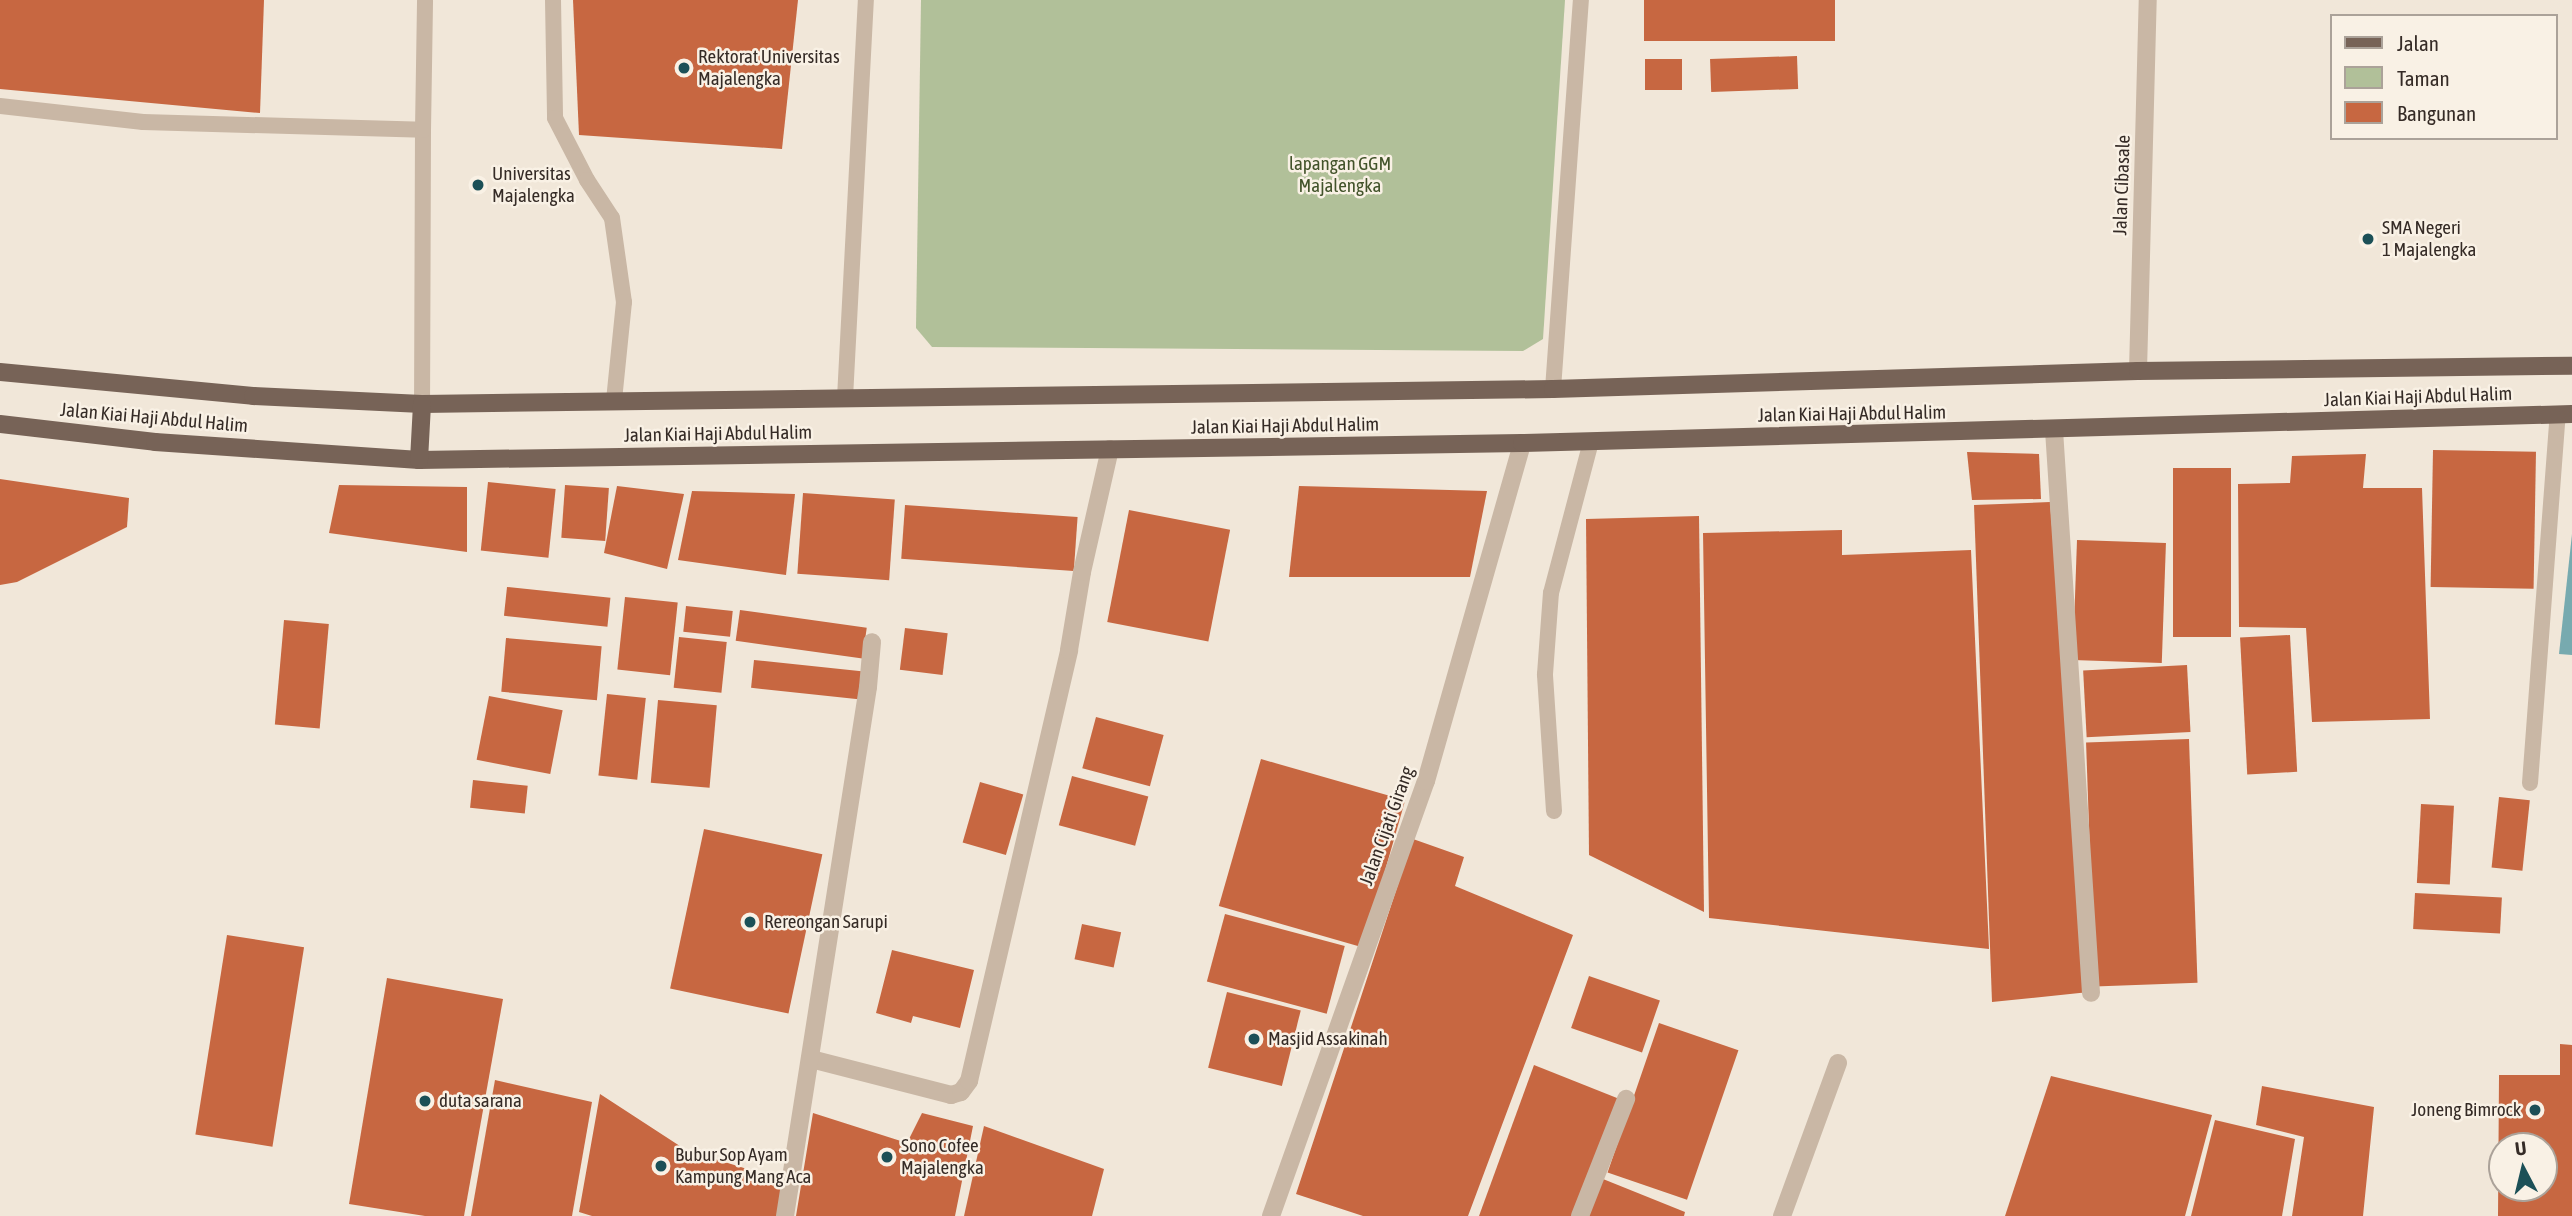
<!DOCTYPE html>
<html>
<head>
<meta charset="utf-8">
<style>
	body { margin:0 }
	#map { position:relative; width:2572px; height:1216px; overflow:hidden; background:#f1e7d9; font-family:"Asap Condensed",sans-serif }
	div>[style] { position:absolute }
	.green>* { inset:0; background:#b1c099 }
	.water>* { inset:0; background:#77aaaf }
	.building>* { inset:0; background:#c76741; transform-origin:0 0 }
	.service>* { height:16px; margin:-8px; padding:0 8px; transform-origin:8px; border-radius:8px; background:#c9b7a5 }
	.minor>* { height:18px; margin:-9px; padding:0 9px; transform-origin:9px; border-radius:9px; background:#c9b7a5 }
	.primary>* { height:18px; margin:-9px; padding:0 9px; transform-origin:9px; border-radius:9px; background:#776357 }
	.dots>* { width:19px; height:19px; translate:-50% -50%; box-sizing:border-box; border:4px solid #f9f1e5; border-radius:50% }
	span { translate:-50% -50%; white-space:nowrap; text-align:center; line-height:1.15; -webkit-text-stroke:5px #f9f1e5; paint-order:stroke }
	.poi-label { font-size:19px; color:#352b26 }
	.left { translate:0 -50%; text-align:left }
	.right { translate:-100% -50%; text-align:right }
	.park-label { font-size:19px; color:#42532a }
	.street-label { font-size:19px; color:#352b26 }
	.legend { position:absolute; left:2330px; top:14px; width:228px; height:126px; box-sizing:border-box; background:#f9f1e5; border:2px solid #aba299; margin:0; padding:9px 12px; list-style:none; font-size:21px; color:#352b26 }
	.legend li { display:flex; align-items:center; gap:14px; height:35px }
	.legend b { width:35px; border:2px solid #aba299 }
	.north { position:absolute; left:2488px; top:1132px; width:70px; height:70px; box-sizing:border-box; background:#f9f1e5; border:2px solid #aba299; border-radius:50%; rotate:353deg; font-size:19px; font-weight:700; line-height:28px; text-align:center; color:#352b26 }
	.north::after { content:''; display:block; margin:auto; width:24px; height:32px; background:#1c5057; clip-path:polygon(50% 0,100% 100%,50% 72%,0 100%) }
</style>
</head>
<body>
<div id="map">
	<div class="green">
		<div style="clip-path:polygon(921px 0,1565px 0,1543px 339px,1523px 351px,932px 347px,916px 328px)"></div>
	</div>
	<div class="water">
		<div style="clip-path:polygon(2572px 534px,2572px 655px,2559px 654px)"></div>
	</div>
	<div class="building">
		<div style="clip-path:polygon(0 0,264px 0,260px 113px,0 89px)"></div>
		<div style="clip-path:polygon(573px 0,798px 0,782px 149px,579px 135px)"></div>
		<div style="left:1644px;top:0;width:191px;height:41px"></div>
		<div style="left:1797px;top:56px;width:33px;height:87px;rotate:88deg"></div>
		<div style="left:1645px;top:59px;width:37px;height:31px"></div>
		<div style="left:2433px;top:450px;width:103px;height:137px;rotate:1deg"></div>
		<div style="clip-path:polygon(1967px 452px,2039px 454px,2041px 499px,1972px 500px)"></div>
		<div style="clip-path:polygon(2366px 454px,2363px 488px,2422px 488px,2430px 719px,2312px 722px,2306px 628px,2239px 627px,2238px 484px,2290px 483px,2292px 456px)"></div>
		<div style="left:2231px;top:468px;width:169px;height:58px;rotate:90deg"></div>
		<div style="clip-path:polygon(0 479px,129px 498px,127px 527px,17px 582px,0 585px)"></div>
		<div style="left:488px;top:482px;width:68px;height:69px;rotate:6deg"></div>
		<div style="clip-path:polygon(339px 485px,467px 487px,467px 552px,329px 533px)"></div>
		<div style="left:565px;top:485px;width:44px;height:53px;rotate:4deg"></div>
		<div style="clip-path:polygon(617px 486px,684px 494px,667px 569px,604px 553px)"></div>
		<div style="clip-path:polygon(1299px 486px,1487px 491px,1470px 577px,1289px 577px)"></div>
		<div style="clip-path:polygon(692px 491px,795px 494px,786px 575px,678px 560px)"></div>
		<div style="left:803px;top:493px;width:92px;height:81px;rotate:4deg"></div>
		<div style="clip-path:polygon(2050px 502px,2089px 992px,1992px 1002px,1974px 505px)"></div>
		<div style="left:905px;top:505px;width:173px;height:54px;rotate:4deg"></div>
		<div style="left:1129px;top:510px;width:103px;height:114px;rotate:11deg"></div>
		<div style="clip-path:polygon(1699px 516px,1704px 912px,1589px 855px,1586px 519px)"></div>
		<div style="clip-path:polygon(1842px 530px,1842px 555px,1971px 550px,1989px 949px,1709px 918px,1703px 533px)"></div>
		<div style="left:2077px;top:540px;width:89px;height:120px;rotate:2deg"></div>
		<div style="left:507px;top:587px;width:104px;height:29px;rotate:6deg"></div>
		<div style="left:625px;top:597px;width:53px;height:73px;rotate:6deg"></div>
		<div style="left:686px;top:606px;width:47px;height:26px;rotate:6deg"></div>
		<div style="left:740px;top:610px;width:128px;height:31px;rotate:8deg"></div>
		<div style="left:284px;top:620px;width:45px;height:105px;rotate:5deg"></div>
		<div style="left:905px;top:628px;width:43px;height:42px;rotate:7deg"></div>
		<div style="left:2290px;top:635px;width:137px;height:50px;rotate:87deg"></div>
		<div style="left:679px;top:637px;width:48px;height:51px;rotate:6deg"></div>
		<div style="left:506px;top:638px;width:96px;height:54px;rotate:5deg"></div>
		<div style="left:754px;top:660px;width:108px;height:28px;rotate:6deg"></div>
		<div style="left:2187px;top:665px;width:67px;height:104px;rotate:87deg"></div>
		<div style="left:607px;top:694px;width:39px;height:82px;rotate:6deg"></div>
		<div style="left:489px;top:696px;width:75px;height:65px;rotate:11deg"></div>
		<div style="left:658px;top:700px;width:59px;height:83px;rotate:5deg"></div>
		<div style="left:1096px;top:717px;width:70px;height:53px;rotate:15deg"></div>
		<div style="left:2189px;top:739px;width:244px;height:103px;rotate:88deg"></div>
		<div style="left:1261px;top:759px;width:150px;height:153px;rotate:16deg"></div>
		<div style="left:1072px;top:776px;width:79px;height:51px;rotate:15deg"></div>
		<div style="left:473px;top:780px;width:55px;height:28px;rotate:6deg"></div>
		<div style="left:980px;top:782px;width:45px;height:63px;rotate:16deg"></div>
		<div style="left:2499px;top:797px;width:31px;height:71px;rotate:6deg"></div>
		<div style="left:2421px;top:804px;width:33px;height:79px;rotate:3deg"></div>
		<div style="left:704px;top:829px;width:121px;height:163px;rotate:12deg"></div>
		<div style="clip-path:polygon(1413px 839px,1464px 857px,1455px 886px,1573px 935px,1468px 1216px,1363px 1216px,1296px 1194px)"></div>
		<div style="left:2415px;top:893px;width:87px;height:36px;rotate:3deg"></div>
		<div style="left:1225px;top:914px;width:124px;height:70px;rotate:15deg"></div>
		<div style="left:1082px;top:924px;width:40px;height:36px;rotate:12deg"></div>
		<div style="left:227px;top:935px;width:78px;height:202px;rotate:9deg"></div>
		<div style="clip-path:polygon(892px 950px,974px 970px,960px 1028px,913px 1016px,911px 1023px,876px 1013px)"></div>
		<div style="left:1589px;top:976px;width:75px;height:55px;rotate:19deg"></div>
		<div style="clip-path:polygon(387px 978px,503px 999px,464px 1216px,425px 1216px,349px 1204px)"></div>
		<div style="left:1227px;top:992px;width:76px;height:78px;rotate:14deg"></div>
		<div style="left:1659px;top:1023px;width:84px;height:158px;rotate:19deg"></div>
		<div style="clip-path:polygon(evenodd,2560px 1044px,2572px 1045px,2572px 1216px,2498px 1216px,2499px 1075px,2560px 1075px,2560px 1044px,2502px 1146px,2544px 1146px,2544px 1188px,2502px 1188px,2502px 1146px)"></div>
		<div style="clip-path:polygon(1534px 1065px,1622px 1100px,1577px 1216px,1479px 1216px)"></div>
		<div style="clip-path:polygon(2051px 1076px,2212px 1115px,2185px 1216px,2005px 1216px)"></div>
		<div style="clip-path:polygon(495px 1080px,592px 1102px,572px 1216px,471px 1216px)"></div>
		<div style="clip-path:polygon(2262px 1086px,2374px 1107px,2363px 1216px,2292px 1216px,2304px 1137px,2256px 1125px)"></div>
		<div style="clip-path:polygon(600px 1094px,686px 1150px,786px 1181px,779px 1216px,592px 1216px,579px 1212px)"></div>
		<div style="clip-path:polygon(813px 1113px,907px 1143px,922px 1113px,973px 1126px,955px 1216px,796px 1216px)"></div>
		<div style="clip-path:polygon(2215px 1120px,2295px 1139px,2282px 1216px,2191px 1216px)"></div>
		<div style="clip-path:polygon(984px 1126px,1104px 1169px,1092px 1216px,964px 1216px)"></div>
		<div style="clip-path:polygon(1603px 1179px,1685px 1212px,1684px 1216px,1588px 1216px)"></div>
	</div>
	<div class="service">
		<div style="left:553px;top:0;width:118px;rotate:89deg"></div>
		<div style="left:555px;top:118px;width:70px;rotate:62.7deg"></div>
		<div style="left:587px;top:180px;width:45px;rotate:56.7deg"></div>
		<div style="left:612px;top:218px;width:85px;rotate:81.9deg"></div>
		<div style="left:624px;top:302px;width:99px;rotate:95.8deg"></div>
		<div style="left:0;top:106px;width:144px;rotate:6.4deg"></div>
		<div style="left:143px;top:122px;width:280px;rotate:1.6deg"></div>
		<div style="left:423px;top:130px;width:274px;rotate:90.2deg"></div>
		<div style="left:423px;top:130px;width:130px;rotate:-89.1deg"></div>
		<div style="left:1553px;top:389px;width:390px;rotate:-85.9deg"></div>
		<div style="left:845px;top:398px;width:399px;rotate:-87deg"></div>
		<div style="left:2530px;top:783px;width:370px;rotate:-85.7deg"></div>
		<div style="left:1554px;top:811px;width:137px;rotate:-93.8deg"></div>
		<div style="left:1545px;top:674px;width:81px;rotate:-85.8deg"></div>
		<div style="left:1551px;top:593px;width:156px;rotate:-75.2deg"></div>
	</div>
	<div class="minor">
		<div style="left:2138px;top:371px;width:371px;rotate:-88.5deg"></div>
		<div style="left:2054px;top:430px;width:564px;rotate:86.24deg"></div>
		<div style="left:811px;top:1059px;width:145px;rotate:14.4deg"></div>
		<div style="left:951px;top:1095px;width:10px;rotate:-17deg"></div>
		<div style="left:961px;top:1092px;width:14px;rotate:-54deg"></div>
		<div style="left:969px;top:1081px;width:442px;rotate:-76.9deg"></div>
		<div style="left:1069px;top:650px;width:79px;rotate:-80.5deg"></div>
		<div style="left:1082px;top:572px;width:126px;rotate:-77.2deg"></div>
		<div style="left:785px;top:1216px;width:535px;rotate:-81.08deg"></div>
		<div style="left:868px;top:687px;width:45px;rotate:-84.9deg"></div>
		<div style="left:1271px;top:1216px;width:462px;rotate:-70.4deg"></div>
		<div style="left:1426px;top:781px;width:351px;rotate:-74.1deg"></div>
		<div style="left:1580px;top:1216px;width:126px;rotate:-68.5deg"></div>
		<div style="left:1782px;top:1216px;width:163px;rotate:-69.9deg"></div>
	</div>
	<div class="primary">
		<div style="left:0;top:372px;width:254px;rotate:5.4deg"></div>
		<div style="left:253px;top:396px;width:169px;rotate:2.7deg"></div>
		<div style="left:422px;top:404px;width:1131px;rotate:-0.76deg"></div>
		<div style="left:1553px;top:389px;width:585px;rotate:-1.76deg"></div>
		<div style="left:2138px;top:371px;width:434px;rotate:-0.7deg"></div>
		<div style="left:0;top:424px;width:156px;rotate:6.6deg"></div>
		<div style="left:155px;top:442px;width:265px;rotate:3.9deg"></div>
		<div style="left:419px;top:460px;width:1103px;rotate:-0.88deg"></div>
		<div style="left:1522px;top:443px;width:1050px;rotate:-1.58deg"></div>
		<div style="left:419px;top:460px;width:56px;rotate:-86.9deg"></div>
	</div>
	<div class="dots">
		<div style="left:684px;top:68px;background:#1c5057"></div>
		<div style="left:478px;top:185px;background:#1c5057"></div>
		<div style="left:2368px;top:239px;background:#1c5057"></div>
		<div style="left:750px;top:922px;background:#1c5057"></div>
		<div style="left:1254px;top:1039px;background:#1c5057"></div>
		<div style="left:425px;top:1101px;background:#1c5057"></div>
		<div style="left:2535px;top:1110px;background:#1c5057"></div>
		<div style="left:887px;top:1157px;background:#1c5057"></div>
		<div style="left:661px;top:1166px;background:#1c5057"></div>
	</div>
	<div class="poi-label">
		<span class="left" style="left:698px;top:68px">Rektorat Universitas<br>Majalengka</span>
		<span class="left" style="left:492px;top:185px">Universitas<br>Majalengka</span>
		<span class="left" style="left:2382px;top:239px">SMA Negeri<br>1 Majalengka</span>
		<span class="left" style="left:764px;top:922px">Rereongan Sarupi</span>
		<span class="left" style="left:1268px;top:1039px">Masjid Assakinah</span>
		<span class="left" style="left:439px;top:1101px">duta sarana</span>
		<span class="right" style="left:2521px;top:1110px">Joneng Bimrock</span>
		<span class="left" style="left:901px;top:1157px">Sono Cofee<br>Majalengka</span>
		<span class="left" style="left:675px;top:1166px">Bubur Sop Ayam<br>Kampung Mang Aca</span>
	</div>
	<div class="park-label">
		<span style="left:1340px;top:175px">lapangan GGM<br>Majalengka</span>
	</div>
	<div class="street-label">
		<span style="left:2122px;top:185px;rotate:-88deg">Jalan Cibasale</span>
		<span style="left:2418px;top:397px;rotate:-2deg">Jalan Kiai Haji Abdul Halim</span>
		<span style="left:1852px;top:414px;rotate:-1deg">Jalan Kiai Haji Abdul Halim</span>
		<span style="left:154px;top:418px;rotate:5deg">Jalan Kiai Haji Abdul Halim</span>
		<span style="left:1285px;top:426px;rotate:-1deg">Jalan Kiai Haji Abdul Halim</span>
		<span style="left:718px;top:434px;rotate:-1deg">Jalan Kiai Haji Abdul Halim</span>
		<span style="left:1387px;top:826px;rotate:-70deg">Jalan Cijati Girang</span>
	</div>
	<ul class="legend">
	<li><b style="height:9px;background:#776357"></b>Jalan</li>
	<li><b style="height:19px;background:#b1c099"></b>Taman</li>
	<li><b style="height:19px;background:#c76741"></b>Bangunan</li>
	</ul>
	<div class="north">U</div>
</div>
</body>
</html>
